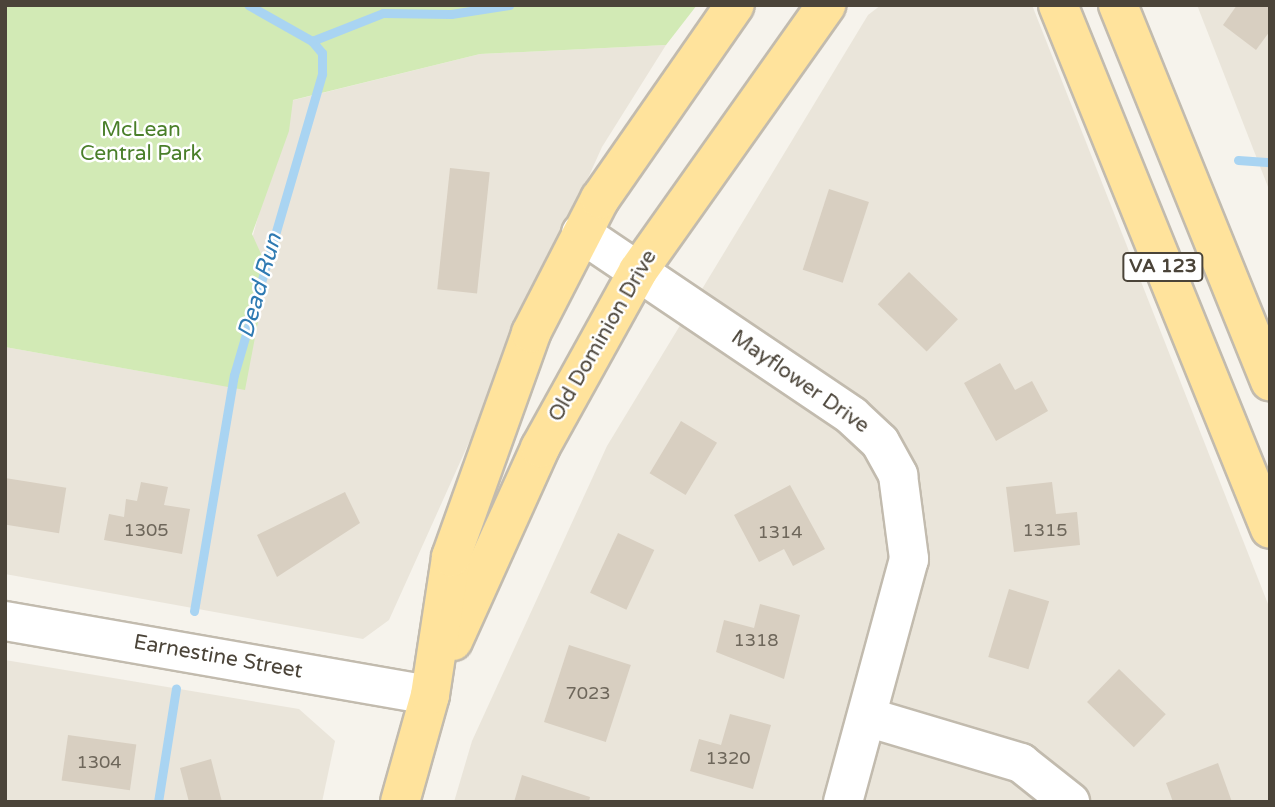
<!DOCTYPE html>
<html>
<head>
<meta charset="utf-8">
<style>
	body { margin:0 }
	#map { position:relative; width:1275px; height:807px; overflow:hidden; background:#f6f3ec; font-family:"Varela Round",sans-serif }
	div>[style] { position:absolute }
	.residential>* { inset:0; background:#eae5da }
	.green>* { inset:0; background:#d2eab5 }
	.stream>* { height:9px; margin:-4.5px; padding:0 4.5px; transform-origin:4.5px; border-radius:4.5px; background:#a9d4f2 }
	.building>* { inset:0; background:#d8cfc1; transform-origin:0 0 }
	.roads { filter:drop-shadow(2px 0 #c2bbae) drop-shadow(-2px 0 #c2bbae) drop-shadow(0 2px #c2bbae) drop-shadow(0 -2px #c2bbae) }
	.minor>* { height:38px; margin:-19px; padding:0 19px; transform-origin:19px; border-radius:19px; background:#fff }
	.major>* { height:38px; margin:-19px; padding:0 19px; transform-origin:19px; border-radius:19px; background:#ffe39c }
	span { translate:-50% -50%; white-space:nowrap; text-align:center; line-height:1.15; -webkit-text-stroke:5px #fff; paint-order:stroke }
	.number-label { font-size:18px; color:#6e675b }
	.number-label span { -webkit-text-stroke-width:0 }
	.shield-label span { padding:2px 5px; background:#fff; border:2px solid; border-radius:5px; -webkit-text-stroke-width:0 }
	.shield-label { font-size:19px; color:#4b4439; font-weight:700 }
	.park-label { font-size:21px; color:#4a7f2a }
	.street-label { font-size:21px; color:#4b4439 }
	.water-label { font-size:23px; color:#2e7ab2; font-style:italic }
	.frame { position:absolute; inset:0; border:7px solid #4b4439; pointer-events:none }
</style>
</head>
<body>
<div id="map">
	<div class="residential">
		<div style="clip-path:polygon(881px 5px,1032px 5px,1270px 609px,1270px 802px,454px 802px,472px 741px,607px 446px,868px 15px)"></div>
		<div style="clip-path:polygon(1197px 5px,1270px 5px,1270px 192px)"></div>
		<div style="clip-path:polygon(666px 45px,602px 147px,389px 620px,363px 639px,5px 574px,5px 347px,212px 384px,290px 101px,480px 54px)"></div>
		<div style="clip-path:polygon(5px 660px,299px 709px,335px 741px,322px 802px,5px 802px)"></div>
	</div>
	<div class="green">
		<div style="clip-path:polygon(5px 5px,697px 5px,666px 45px,480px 54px,293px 100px,289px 131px,252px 234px,268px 269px,245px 390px,5px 347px)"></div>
	</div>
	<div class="stream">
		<div style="left:312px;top:41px;width:76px;rotate:-21.5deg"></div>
		<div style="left:383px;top:13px;width:68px;rotate:0.8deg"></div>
		<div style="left:451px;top:14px;width:59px;rotate:-8.8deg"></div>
		<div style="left:1238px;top:160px;width:32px;rotate:4deg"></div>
		<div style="left:194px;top:611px;width:239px;rotate:-80.4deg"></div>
		<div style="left:234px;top:375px;width:314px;rotate:-73.7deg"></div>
		<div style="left:322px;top:74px;width:21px;rotate:-90deg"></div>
		<div style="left:322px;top:53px;width:16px;rotate:-130deg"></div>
		<div style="left:312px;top:41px;width:73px;rotate:-150.6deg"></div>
		<div style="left:158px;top:802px;width:115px;rotate:-81deg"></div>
	</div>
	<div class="building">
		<div style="clip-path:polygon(1237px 5px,1270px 5px,1270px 31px,1256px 50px,1223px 25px)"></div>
		<div style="left:450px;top:168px;width:40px;height:122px;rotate:6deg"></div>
		<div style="left:829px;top:189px;width:42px;height:85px;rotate:18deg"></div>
		<div style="left:909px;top:272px;width:68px;height:45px;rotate:44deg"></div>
		<div style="clip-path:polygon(1000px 363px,1015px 390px,1032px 381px,1048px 411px,996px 441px,964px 383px)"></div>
		<div style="left:681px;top:421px;width:42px;height:61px;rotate:31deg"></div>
		<div style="left:5px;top:478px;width:62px;height:46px;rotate:9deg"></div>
		<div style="clip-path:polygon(141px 482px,168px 487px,164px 505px,190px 509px,182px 554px,104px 540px,109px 514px,124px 517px,126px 499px,137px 501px)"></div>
		<div style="clip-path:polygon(1052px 482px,1056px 514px,1077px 512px,1080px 545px,1014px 552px,1006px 487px)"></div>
		<div style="clip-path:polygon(790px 485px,825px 549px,793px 566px,784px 549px,759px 562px,734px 515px)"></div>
		<div style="clip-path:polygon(345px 492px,360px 523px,277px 577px,257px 535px)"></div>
		<div style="left:618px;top:533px;width:40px;height:66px;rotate:25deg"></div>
		<div style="left:1009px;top:589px;width:42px;height:71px;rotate:17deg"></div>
		<div style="clip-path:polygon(760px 604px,800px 615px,784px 679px,716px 652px,724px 620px,754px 628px)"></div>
		<div style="left:569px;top:645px;width:65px;height:81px;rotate:18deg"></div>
		<div style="left:1119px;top:669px;width:65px;height:46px;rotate:44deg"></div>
		<div style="clip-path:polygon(730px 714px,771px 725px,753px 789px,690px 771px,699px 739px,721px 745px)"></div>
		<div style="left:68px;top:735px;width:69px;height:46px;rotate:8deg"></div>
		<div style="clip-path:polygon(211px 759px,222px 802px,189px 802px,180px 768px)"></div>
		<div style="clip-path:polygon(1218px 763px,1232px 802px,1173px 802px,1166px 783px)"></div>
		<div style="clip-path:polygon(522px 775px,590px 797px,589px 802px,514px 802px)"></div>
	</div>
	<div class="roads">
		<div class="minor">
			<div style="left:581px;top:233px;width:327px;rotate:34deg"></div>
			<div style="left:852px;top:416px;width:38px;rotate:43deg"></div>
			<div style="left:880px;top:442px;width:38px;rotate:61deg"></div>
			<div style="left:898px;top:475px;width:85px;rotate:82.5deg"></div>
			<div style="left:909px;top:559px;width:252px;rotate:105.2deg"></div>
			<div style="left:5px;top:621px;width:431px;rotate:9.9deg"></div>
			<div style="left:867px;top:717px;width:161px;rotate:16.6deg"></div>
			<div style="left:1021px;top:763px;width:63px;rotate:38.5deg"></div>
		</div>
		<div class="major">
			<div style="left:1058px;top:5px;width:565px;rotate:67.97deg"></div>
			<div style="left:1118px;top:5px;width:406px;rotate:68deg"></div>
			<div style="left:453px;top:641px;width:212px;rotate:-65.7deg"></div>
			<div style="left:540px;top:448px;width:202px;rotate:-61deg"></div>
			<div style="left:638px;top:271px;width:326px;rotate:-54.7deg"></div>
			<div style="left:400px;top:802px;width:111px;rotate:-74.3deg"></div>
			<div style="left:430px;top:695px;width:140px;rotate:-81.3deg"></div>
			<div style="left:451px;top:557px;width:238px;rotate:-70.3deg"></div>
			<div style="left:531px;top:333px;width:151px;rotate:-62.8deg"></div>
			<div style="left:600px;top:199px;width:236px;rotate:-55.2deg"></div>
		</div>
	</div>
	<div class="number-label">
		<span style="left:146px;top:530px">1305</span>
		<span style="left:1045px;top:530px">1315</span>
		<span style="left:780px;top:532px">1314</span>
		<span style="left:756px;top:640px">1318</span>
		<span style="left:588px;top:693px">7023</span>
		<span style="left:728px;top:758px">1320</span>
		<span style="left:99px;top:762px">1304</span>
	</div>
	<div class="shield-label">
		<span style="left:1163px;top:267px">VA 123</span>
	</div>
	<div class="park-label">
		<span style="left:141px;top:142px">McLean<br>Central Park</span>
	</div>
	<div class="street-label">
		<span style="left:603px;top:336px;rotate:-60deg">Old Dominion Drive</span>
		<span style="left:800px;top:382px;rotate:35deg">Mayflower Drive</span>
		<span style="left:218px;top:657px;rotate:10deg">Earnestine Street</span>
	</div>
	<div class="water-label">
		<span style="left:260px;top:286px;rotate:-74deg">Dead Run</span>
	</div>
	<div class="frame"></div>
</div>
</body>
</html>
